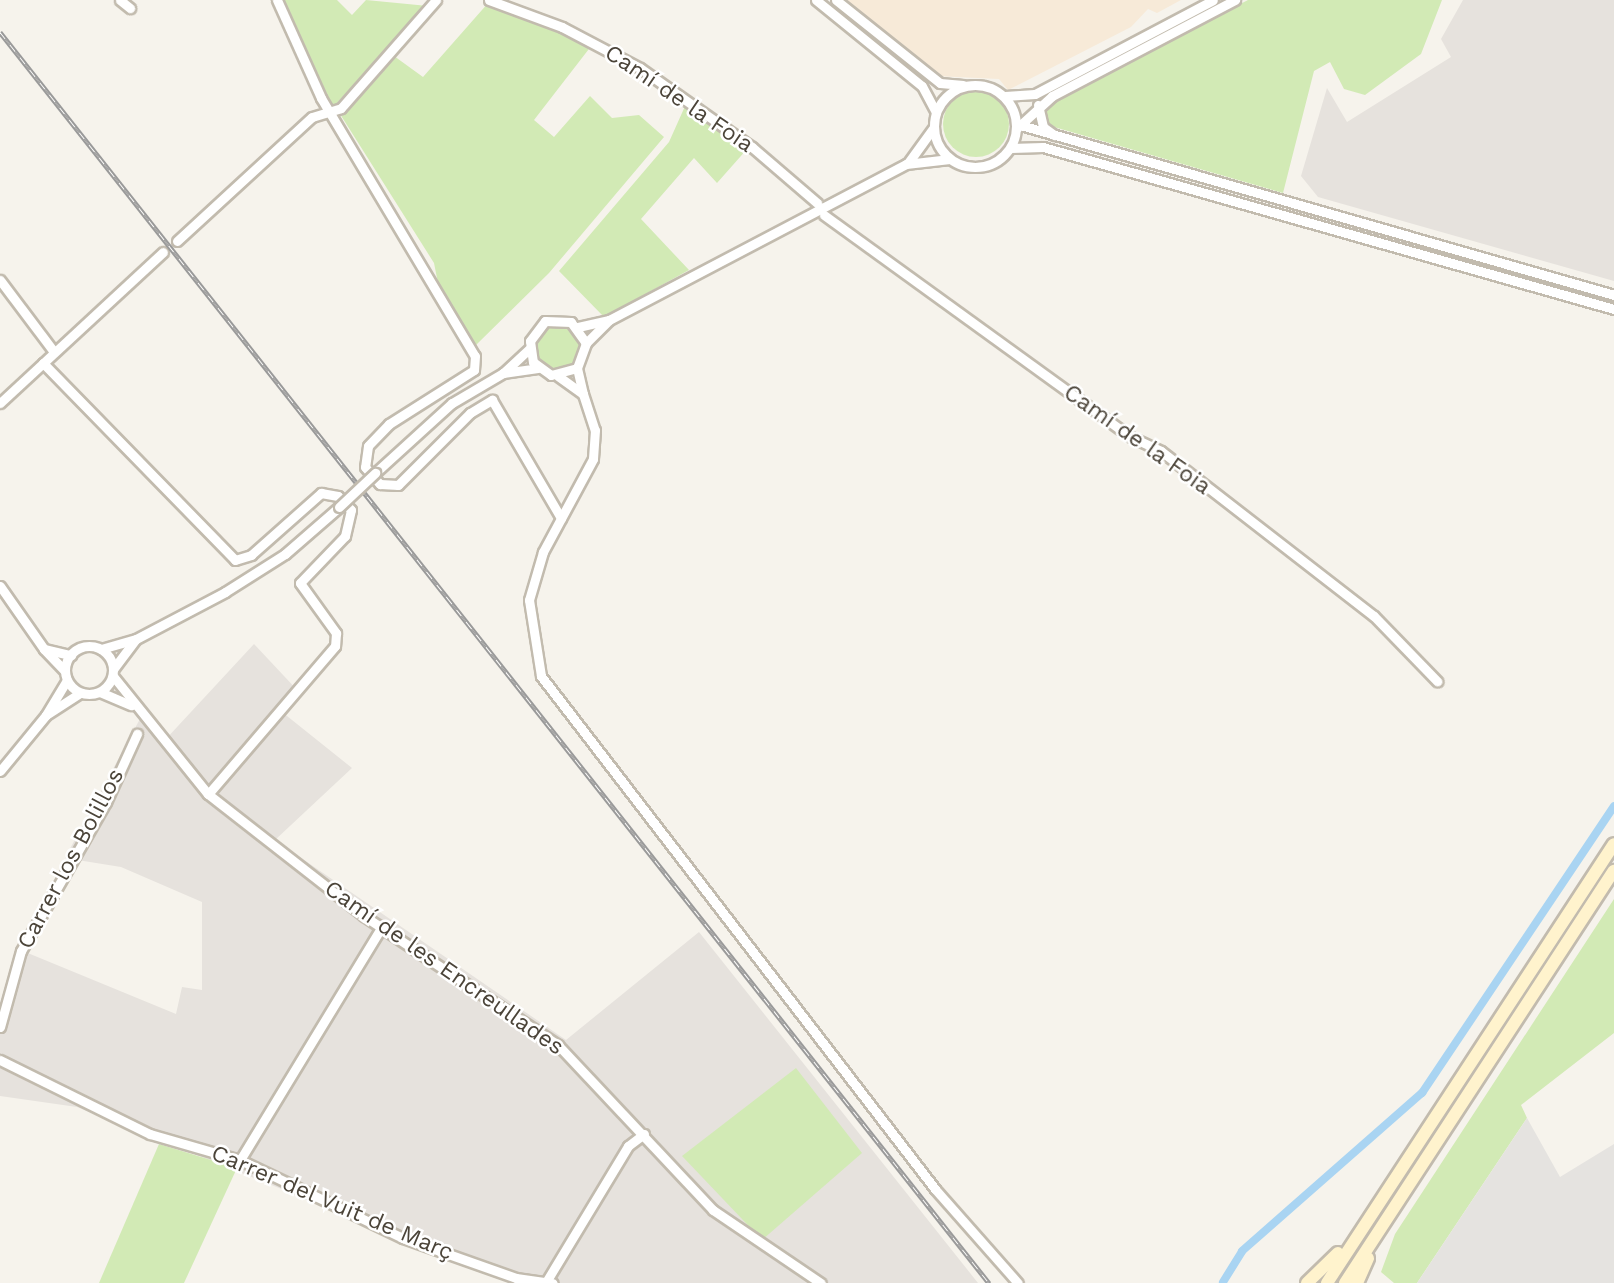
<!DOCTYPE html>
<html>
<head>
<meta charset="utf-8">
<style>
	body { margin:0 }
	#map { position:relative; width:1614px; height:1283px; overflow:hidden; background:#f6f3ec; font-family:"Work Sans",sans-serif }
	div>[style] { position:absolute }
	.commercial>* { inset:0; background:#f7ead8 }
	.industrial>* { inset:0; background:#e6e2dd }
	.green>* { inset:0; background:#d2eab5 }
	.round { border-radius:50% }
	.parking>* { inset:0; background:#e5e3e0 }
	.canal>* { height:8px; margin:-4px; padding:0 4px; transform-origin:4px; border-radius:4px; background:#a9d4f2 }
	.roads { filter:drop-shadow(2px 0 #c2bbae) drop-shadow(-2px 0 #c2bbae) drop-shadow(0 2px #c2bbae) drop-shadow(0 -2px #c2bbae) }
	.minor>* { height:9px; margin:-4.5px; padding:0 4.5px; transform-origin:4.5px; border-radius:4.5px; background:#fff }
	.minor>.ring { margin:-4.5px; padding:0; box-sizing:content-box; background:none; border:9px solid #fff; border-radius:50% }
	.secondary>* { height:12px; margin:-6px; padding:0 6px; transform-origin:6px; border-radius:6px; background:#fff3cd }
	.rail>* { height:5px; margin-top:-2.5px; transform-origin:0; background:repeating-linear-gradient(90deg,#fff 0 8px,#9a9a9a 0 16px); box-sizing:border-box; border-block:2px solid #9a9a9a }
	.bridges { filter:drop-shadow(2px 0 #c2bbae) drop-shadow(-2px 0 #c2bbae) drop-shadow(0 2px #c2bbae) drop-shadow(0 -2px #c2bbae) }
	.minor-bridge>* { height:9px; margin:-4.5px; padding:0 4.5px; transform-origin:4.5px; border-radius:4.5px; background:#fff }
	span { translate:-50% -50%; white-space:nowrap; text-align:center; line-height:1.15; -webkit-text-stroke:5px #fff; paint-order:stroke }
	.street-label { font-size:23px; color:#4b4439 }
</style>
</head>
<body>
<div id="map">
	<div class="commercial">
		<div style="clip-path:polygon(843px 0,1181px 0,1157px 13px,1148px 9px,1131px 27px,1008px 90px,999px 79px,936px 76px)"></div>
	</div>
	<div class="industrial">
		<div style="clip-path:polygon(1463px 0,1614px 0,1614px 281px,1318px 197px,1301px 176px,1327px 88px,1347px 122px,1451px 57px,1441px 39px)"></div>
		<div style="clip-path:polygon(254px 644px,299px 692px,282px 712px,352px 768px,275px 840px,566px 1040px,699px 932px,978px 1283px,516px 1283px,77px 1107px,0 1096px,0 1010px,18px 949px,176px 1014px,182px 987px,202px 990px,202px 902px,121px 867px,65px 858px,141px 717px,165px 740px)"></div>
	</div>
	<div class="green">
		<div style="clip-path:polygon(282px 0,337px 0,352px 15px,366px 0,428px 6px,333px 107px)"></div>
		<div style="clip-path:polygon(1248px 0,1442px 0,1421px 54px,1365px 95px,1344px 89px,1330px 62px,1314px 71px,1283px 193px,1047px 125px,1043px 110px,1048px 104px)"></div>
		<div style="clip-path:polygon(489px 2px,592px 45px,534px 120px,554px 137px,590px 96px,612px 118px,639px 115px,664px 137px,549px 273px,476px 345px,438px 283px,434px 263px,340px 114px,394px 56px,423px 77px)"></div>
		<div class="round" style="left:943px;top:91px;width:66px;height:66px"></div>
		<div style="clip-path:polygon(686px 104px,748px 148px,717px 183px,694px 158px,641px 219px,689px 270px,604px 317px,559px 271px,669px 142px)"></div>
		<div class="round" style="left:536px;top:325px;width:44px;height:44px"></div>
		<div style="clip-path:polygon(1614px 899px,1614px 1033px,1521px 1105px,1527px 1118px,1417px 1283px,1394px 1283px,1381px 1272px,1395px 1234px)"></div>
		<div style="clip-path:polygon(796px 1068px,862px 1153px,762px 1240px,682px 1156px)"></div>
		<div style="clip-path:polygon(159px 1144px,237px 1168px,184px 1283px,99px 1283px)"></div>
	</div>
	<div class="parking">
		<div style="clip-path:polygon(1527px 1118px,1560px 1177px,1614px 1144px,1614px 1283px,1417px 1283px)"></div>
	</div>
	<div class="canal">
		<div style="left:1223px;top:1282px;width:36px;rotate:-58deg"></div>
		<div style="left:1242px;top:1251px;width:240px;rotate:-41.3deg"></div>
		<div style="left:1422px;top:1093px;width:345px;rotate:-56.2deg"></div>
	</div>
	<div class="roads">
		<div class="minor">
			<div style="left:120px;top:0;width:13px;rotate:39deg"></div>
			<div style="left:277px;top:0;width:107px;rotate:65.8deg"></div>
			<div style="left:321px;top:98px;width:300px;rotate:59.2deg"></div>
			<div style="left:475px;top:356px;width:14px;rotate:94deg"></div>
			<div style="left:474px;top:370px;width:101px;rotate:147.6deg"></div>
			<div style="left:389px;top:424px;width:30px;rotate:134deg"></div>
			<div style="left:368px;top:446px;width:21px;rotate:98deg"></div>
			<div style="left:365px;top:467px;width:23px;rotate:49deg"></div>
			<div style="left:380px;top:484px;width:18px;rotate:3deg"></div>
			<div style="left:398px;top:485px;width:102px;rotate:-45deg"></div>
			<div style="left:470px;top:413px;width:26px;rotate:-31deg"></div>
			<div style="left:492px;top:400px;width:137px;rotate:59.7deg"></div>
			<div style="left:489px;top:0;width:78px;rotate:20.3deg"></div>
			<div style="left:562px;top:27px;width:88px;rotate:27.7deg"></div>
			<div style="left:640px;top:68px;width:137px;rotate:35.2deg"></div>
			<div style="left:752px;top:147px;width:86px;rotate:40.7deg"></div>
			<div style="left:816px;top:0;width:136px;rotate:39.1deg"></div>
			<div style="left:922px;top:86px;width:30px;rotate:62deg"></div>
			<div style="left:836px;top:0;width:133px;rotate:38.6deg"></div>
			<div style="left:940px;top:83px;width:23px;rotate:5deg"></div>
			<div class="ring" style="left:934px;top:85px;width:73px;height:73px"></div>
			<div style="left:1005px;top:96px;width:30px;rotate:-4deg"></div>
			<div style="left:1035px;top:94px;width:201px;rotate:-27.8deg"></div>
			<div style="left:1038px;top:105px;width:23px;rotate:77deg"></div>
			<div style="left:1043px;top:127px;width:14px;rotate:36deg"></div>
			<div style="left:1017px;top:124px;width:621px;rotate:15.98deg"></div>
			<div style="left:1017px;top:128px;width:47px;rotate:-42.4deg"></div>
			<div style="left:1052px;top:96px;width:207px;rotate:-27.7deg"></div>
			<div style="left:1011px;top:148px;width:32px;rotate:-2deg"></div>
			<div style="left:1043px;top:147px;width:594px;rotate:15.84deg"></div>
			<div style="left:908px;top:163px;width:44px;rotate:-54.2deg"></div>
			<div style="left:824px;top:215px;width:377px;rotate:35.9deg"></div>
			<div style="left:1129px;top:436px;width:35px;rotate:25deg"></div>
			<div style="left:1161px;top:451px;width:269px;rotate:37.8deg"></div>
			<div style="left:1374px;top:616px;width:91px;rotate:45.9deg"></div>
			<div style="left:177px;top:241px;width:183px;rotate:-42.6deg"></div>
			<div style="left:312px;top:117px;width:30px;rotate:-17deg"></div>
			<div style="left:341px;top:108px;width:144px;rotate:-48.7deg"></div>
			<div style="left:0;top:280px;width:90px;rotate:53.1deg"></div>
			<div style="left:609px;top:320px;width:335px;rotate:-27.7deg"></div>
			<div style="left:906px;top:164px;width:44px;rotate:-6.5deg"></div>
			<div style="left:578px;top:327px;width:32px;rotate:-13deg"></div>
			<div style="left:609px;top:320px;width:33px;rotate:135deg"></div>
			<div style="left:529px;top:349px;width:35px;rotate:137deg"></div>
			<div style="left:503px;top:373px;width:35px;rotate:-8deg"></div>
			<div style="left:43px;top:363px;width:275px;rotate:45.7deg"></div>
			<div style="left:235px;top:560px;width:17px;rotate:-17deg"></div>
			<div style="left:251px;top:555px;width:94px;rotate:-41.5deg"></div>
			<div style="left:321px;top:493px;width:17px;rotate:10deg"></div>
			<div style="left:338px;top:496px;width:19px;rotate:47deg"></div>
			<div style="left:351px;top:510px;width:27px;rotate:103deg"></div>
			<div style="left:345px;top:536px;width:65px;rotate:133.8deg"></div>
			<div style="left:300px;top:583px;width:62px;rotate:54.2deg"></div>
			<div style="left:336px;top:633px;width:13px;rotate:94deg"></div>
			<div style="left:335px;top:646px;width:195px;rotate:130.6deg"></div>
			<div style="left:558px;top:376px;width:31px;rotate:36deg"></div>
			<div style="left:583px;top:394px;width:27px;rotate:-103deg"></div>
			<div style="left:577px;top:368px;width:27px;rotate:-70deg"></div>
			<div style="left:586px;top:343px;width:26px;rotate:-126deg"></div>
			<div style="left:571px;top:322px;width:26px;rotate:-178deg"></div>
			<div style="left:545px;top:321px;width:25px;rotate:127deg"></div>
			<div style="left:530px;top:341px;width:21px;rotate:82deg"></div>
			<div style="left:533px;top:362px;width:22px;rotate:36deg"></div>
			<div style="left:551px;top:375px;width:27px;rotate:-15deg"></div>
			<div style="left:583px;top:394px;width:38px;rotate:72deg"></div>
			<div style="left:595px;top:430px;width:29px;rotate:94deg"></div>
			<div style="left:593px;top:459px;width:106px;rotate:118.3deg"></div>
			<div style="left:543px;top:552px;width:50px;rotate:106.3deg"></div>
			<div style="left:529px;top:600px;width:77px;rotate:81deg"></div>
			<div style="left:541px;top:676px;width:647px;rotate:52.47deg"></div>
			<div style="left:935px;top:1189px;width:125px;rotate:48.6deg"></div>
			<div style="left:0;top:403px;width:222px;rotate:-42.8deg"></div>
			<div style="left:375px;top:473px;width:104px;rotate:-42.3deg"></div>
			<div style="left:452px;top:403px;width:59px;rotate:-30.5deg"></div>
			<div style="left:0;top:586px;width:77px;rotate:55.1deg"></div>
			<div class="ring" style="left:65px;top:646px;width:39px;height:39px"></div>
			<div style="left:101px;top:649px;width:36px;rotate:-16deg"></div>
			<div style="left:136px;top:639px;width:101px;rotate:-27.8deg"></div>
			<div style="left:225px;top:592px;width:71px;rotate:-32.3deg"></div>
			<div style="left:285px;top:554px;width:72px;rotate:-41deg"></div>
			<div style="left:114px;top:668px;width:35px;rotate:-53deg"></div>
			<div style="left:65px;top:671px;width:30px;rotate:-134deg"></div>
			<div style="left:44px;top:649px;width:28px;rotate:13deg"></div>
			<div style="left:113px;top:676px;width:151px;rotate:51.2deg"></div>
			<div style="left:208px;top:794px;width:198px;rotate:38deg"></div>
			<div style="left:364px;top:916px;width:233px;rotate:33.6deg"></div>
			<div style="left:558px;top:1045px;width:226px;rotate:46.8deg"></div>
			<div style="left:713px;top:1210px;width:130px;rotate:34.1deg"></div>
			<div style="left:67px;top:680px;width:41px;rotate:121deg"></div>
			<div style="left:46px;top:715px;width:40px;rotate:-32.9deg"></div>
			<div style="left:100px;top:692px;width:34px;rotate:23deg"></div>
			<div style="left:0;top:771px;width:72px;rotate:-50.6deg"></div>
			<div style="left:0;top:1027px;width:79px;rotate:-74.6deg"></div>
			<div style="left:21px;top:951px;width:172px;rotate:-60.3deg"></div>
			<div style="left:106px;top:802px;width:75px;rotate:-65.5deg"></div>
			<div style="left:0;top:1060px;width:167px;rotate:26.3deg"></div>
			<div style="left:150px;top:1134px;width:94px;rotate:16.1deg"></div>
			<div style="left:240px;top:1160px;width:181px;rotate:25.6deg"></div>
			<div style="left:403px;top:1238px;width:120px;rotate:19.5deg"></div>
			<div style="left:516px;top:1278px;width:37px;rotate:8deg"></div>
			<div style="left:240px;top:1160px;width:271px;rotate:-58.7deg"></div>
			<div style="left:546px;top:1282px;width:159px;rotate:-58.9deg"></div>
			<div style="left:628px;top:1146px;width:20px;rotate:-37deg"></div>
		</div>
		<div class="secondary">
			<div style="left:1307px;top:1283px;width:43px;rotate:-44.1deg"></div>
			<div style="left:1327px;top:1283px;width:524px;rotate:-56.83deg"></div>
			<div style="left:1345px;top:1283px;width:492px;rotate:-56.9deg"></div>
			<div style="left:1357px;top:1283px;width:27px;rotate:-66deg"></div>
		</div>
	</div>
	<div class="rail">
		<div style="left:0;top:32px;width:1595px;rotate:51.67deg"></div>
	</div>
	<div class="bridges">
		<div class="minor-bridge">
			<div style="left:339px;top:507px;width:50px;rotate:-43.4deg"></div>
		</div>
	</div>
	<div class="street-label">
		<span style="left:679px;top:99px;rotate:34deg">Camí de la Foia</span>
		<span style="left:1137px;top:440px;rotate:35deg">Camí de la Foia</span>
		<span style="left:71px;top:859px;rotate:-62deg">Carrer los Bolillos</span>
		<span style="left:444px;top:968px;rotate:35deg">Camí de les Encreullades</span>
		<span style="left:332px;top:1203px;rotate:23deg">Carrer del Vuit de Març</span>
	</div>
</div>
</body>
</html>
